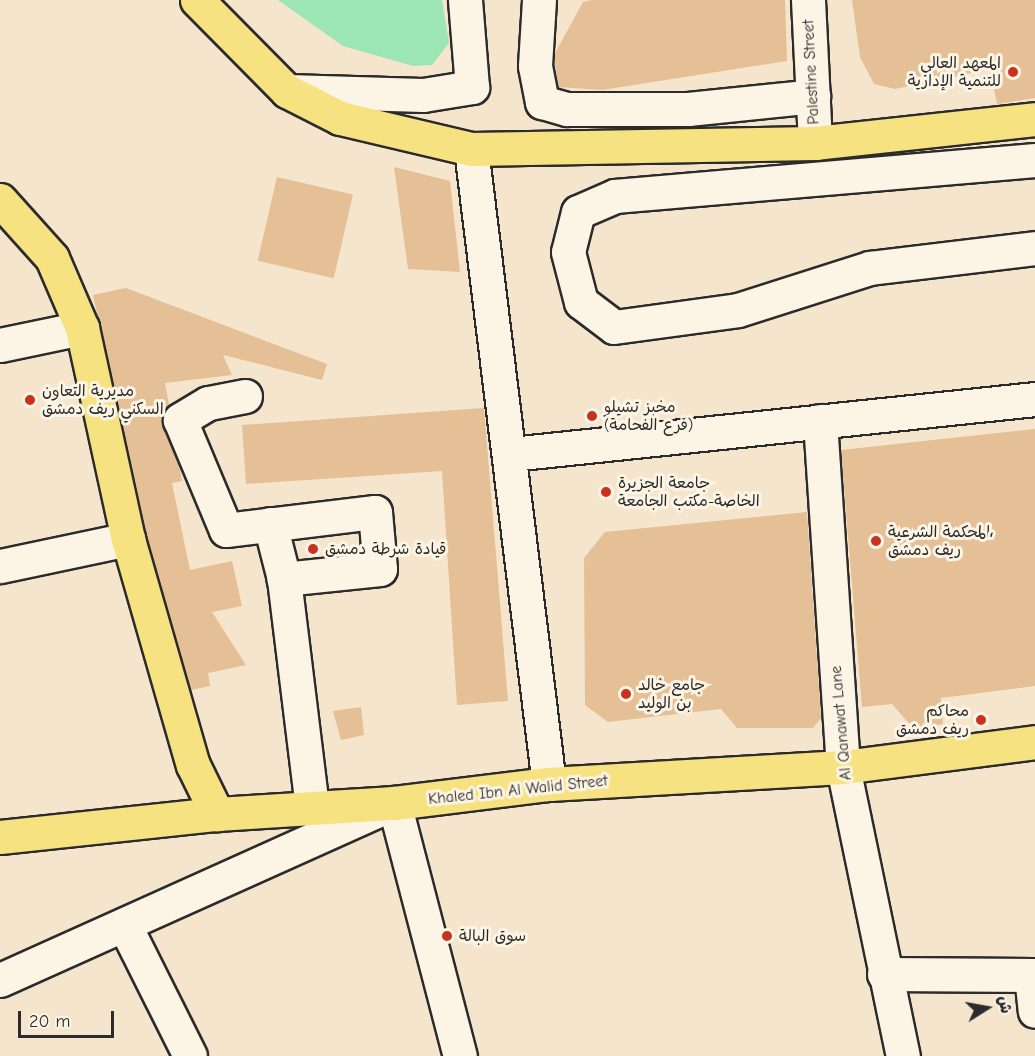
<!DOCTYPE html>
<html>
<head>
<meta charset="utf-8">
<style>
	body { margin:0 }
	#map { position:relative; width:1035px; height:1056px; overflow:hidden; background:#f5e5cd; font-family:"Comic Neue","Playpen Sans Arabic",sans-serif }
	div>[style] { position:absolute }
	.green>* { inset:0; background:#9ce5b4 }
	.building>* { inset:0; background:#e5bf96; transform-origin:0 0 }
	.roads { filter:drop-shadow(2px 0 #2b2b2b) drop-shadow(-2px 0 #2b2b2b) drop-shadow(0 2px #2b2b2b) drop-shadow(0 -2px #2b2b2b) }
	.minor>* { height:33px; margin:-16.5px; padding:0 16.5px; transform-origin:16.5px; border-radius:16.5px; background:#fcf5e5 }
	.major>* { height:33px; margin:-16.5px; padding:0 16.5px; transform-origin:16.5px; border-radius:16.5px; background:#f7e281 }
	.highway>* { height:33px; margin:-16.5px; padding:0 16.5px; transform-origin:16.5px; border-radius:16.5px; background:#f7e281 }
	.dots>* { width:16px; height:16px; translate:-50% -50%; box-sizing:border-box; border:3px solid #fcf5e5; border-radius:50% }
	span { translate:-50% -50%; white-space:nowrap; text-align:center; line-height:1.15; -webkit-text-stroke:6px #fcf5e5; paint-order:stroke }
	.poi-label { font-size:16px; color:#2b2b2b }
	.right { translate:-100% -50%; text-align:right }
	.left { translate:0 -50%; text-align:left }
	.street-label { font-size:16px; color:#2b2b2b }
	.north { position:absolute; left:957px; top:978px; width:60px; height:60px; -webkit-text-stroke:4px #fcf5e5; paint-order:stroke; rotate:79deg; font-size:16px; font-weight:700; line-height:24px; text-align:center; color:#2b2b2b }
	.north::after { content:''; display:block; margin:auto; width:21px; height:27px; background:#2b2b2b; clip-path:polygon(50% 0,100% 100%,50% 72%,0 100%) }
	.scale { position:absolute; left:18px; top:1011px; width:96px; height:27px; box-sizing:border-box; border:3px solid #2b2b2b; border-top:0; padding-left:8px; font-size:18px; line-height:21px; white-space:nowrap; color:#2b2b2b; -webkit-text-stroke:4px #fcf5e5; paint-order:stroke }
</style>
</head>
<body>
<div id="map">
	<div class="green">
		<div style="clip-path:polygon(278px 0,442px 0,449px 43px,432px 65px,413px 66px,343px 46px)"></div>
	</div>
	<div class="building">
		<div style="clip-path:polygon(592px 0,785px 0,787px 61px,602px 90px,558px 87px,554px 55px,583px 2px)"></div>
		<div style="clip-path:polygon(852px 0,1035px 0,1035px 98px,997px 104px,990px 69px,895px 89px,874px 84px,860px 57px)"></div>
		<div style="clip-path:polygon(394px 167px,450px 181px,460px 272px,408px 269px)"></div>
		<div style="left:277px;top:177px;width:78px;height:86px;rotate:13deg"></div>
		<div style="clip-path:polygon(126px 288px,327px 364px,322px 380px,223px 355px,232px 375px,165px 383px,169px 405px,161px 419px,180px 469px,182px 481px,172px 483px,190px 570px,232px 561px,242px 606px,212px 612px,246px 665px,208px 673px,210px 686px,191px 690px,146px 534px,93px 295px)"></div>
		<div style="clip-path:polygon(484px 408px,508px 701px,457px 705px,442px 471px,246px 484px,242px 425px)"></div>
		<div style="clip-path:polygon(1035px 429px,1035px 686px,941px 698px,943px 724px,913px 728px,892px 704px,862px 707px,841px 450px)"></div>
		<div style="clip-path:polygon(807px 512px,821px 718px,813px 728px,737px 728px,721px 709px,608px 722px,585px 705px,584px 558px,605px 532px)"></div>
		<div style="clip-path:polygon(361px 707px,364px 735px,341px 740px,333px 711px)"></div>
	</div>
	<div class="roads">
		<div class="minor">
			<div style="left:539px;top:0;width:66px;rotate:93.5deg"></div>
			<div style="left:535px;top:66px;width:37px;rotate:79deg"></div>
			<div style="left:542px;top:102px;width:26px;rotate:16deg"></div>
			<div style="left:567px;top:109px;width:121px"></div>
			<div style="left:688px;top:109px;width:126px;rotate:-5.9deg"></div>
			<div style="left:808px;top:0;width:143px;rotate:87.2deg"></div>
			<div style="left:287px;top:91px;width:136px;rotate:1.7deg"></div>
			<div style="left:423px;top:95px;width:50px;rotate:-9.3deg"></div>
			<div style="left:472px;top:87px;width:87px;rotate:-94.6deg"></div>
			<div style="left:471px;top:149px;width:640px;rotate:83deg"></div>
			<div style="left:1035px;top:160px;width:422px;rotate:175.1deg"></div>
			<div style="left:615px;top:196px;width:40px;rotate:156.6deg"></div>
			<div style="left:578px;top:212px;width:41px;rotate:104deg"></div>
			<div style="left:568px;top:252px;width:52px;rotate:75.4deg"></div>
			<div style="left:581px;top:302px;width:41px;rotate:37.1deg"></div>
			<div style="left:614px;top:327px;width:125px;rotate:-7.8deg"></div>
			<div style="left:738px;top:310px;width:139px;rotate:-17.7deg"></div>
			<div style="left:870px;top:268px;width:166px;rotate:-6.9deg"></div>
			<div style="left:0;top:345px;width:84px;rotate:-11.7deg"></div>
			<div style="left:245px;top:396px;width:38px;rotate:169deg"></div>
			<div style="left:208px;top:403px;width:33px;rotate:149deg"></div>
			<div style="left:180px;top:420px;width:119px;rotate:67.3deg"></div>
			<div style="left:226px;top:530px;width:150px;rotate:-6.9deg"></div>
			<div style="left:375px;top:512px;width:57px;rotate:85deg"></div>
			<div style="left:380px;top:569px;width:97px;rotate:174.1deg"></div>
			<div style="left:284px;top:579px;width:231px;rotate:83deg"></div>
			<div style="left:820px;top:421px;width:347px;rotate:86.2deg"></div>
			<div style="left:843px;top:767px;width:295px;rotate:78.3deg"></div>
			<div style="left:511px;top:454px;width:527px;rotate:-5.99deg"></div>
			<div style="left:270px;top:524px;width:57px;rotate:75.7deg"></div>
			<div style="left:0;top:566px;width:131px;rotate:-11.9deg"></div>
			<div style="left:125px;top:926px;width:145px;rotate:63.4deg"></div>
			<div style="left:884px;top:974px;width:151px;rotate:0.4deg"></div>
			<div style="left:1031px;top:975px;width:36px;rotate:84deg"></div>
			<div style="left:0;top:980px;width:432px;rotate:-24.2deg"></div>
			<div style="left:394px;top:803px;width:261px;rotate:75.4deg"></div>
		</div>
		<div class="major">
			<div style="left:0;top:837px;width:218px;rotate:-6.1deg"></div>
		</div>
		<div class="highway">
			<div style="left:197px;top:0;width:128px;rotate:45.3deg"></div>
			<div style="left:287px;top:91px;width:59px;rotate:27deg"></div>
			<div style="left:340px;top:118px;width:135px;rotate:13.3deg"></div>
			<div style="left:471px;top:149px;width:344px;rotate:-1deg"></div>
			<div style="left:815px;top:143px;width:221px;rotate:-6.2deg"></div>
			<div style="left:0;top:200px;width:78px;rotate:48.1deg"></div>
			<div style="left:52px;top:258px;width:76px;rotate:66.8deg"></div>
			<div style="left:82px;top:328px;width:216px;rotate:77.7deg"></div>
			<div style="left:128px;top:539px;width:235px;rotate:74deg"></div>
			<div style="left:193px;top:765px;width:55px;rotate:63.9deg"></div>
			<div style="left:217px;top:814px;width:177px;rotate:-3.6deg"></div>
			<div style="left:394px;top:803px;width:156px;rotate:-7deg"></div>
			<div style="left:549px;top:784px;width:294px;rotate:-3.3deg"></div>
			<div style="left:843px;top:767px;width:194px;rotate:-7.4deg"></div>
		</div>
	</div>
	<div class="dots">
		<div style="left:1013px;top:72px;background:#c8321e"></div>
		<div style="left:30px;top:400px;background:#c8321e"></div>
		<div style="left:592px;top:416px;background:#c8321e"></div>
		<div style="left:606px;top:492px;background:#c8321e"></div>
		<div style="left:876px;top:541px;background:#c8321e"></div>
		<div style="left:313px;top:549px;background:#c8321e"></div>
		<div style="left:626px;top:694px;background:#c8321e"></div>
		<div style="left:981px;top:720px;background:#c8321e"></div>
		<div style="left:447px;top:936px;background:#c8321e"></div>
	</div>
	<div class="poi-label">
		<span class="right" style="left:1001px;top:72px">المعهد العالي<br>للتنمية الإدارية</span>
		<span class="left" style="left:42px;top:400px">مديرية التعاون<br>السكني ريف دمشق</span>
		<span class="left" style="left:604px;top:416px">مخبز تشيلو<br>(فرع الفحامة)</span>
		<span class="left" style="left:618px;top:492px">جامعة الجزيرة<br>الخاصة-مكتب الجامعة</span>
		<span class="left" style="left:888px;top:541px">المحكمة الشرعية،<br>ريف دمشق</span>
		<span class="left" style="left:325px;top:549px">قيادة شرطة دمشق</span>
		<span class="left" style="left:638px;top:694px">جامع خالد<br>بن الوليد</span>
		<span class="right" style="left:969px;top:720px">محاكم<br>ريف دمشق</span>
		<span class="left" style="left:459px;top:936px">سوق البالة</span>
	</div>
	<div class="street-label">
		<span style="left:811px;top:72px;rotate:-93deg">Palestine Street</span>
		<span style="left:841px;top:723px;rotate:-95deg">Al Qanawat Lane</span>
		<span style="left:518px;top:790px;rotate:-6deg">Khaled Ibn Al Walid Street</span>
	</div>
	<div class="north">ش</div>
	<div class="scale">20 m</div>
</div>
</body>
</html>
